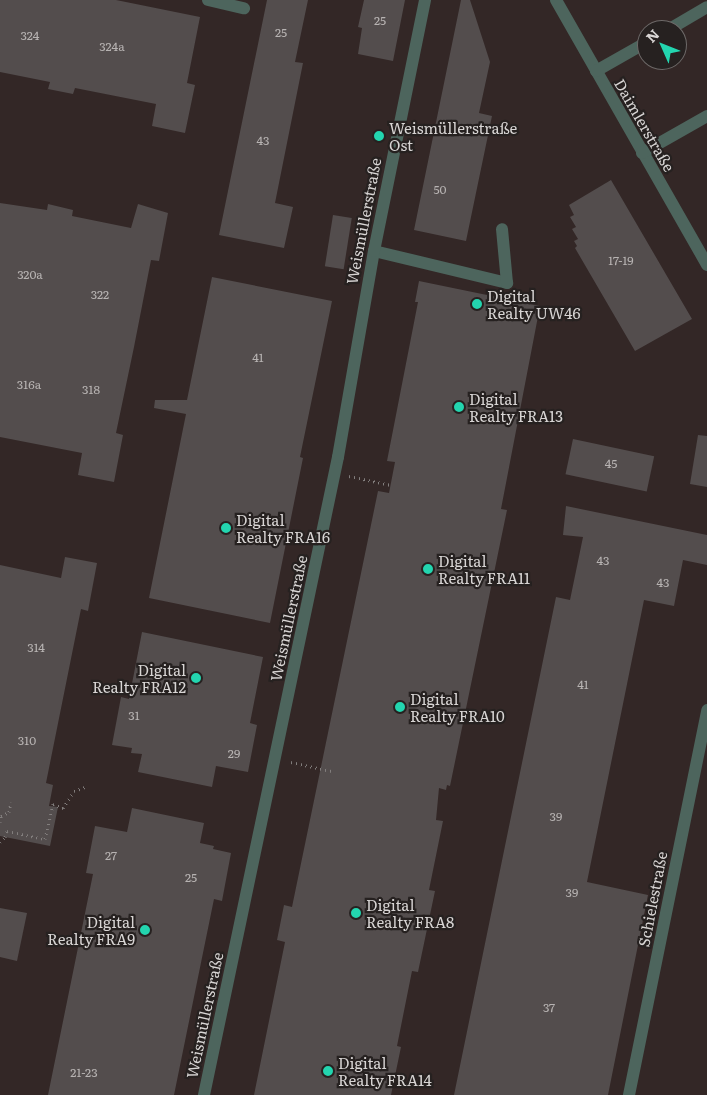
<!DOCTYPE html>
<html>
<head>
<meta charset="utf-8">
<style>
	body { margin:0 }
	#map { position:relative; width:707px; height:1095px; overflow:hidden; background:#262120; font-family:Literata,serif }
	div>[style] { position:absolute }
	.built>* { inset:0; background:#332726 }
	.building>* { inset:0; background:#534d4d; transform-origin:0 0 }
	.path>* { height:3px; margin-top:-1.5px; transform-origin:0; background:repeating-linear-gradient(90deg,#827e7d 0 1px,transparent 0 5px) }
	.minor>* { height:12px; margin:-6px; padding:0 6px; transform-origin:6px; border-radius:6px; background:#4d655d }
	.dots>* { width:14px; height:14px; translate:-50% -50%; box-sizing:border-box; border:2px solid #262120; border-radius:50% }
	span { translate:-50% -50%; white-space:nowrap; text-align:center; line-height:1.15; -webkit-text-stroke:4.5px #262120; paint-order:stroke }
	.number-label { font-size:12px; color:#b7b3b2 }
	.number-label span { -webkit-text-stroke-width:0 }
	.street-label { font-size:15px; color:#d8d5d4 }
	.poi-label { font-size:15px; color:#d8d5d4 }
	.left { translate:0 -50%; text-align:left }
	.right { translate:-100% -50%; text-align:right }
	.north { position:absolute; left:637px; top:20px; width:50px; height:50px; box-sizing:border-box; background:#262120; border:1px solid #6d6968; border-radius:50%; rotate:314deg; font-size:14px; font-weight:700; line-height:20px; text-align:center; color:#d8d5d4 }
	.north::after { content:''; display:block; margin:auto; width:18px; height:22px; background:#23d5af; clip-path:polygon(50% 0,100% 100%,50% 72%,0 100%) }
</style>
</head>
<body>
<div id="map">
	<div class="built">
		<div style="clip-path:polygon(evenodd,0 0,707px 0,707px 1095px,0 1095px,0 0,647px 30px,677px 30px,677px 60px,647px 60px,647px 30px)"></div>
	</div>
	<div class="building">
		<div style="clip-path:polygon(0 0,116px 0,200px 17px,187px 83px,195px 85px,185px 133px,152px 126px,156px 104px,75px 88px,73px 94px,48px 89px,50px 82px,0 72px)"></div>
		<div style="clip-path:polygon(267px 0,308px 0,295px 62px,303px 63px,275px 203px,293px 207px,284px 248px,219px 235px)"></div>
		<div style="clip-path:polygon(364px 0,405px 0,393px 61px,358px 54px,362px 28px,358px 27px)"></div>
		<div style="clip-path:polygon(461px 0,470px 0,490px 62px,479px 113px,492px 116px,466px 241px,414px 230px)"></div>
		<div style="clip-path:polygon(611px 180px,692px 319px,635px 351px,575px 248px,577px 246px,574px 241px,578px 239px,572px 229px,576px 227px,570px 217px,574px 215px,569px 205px)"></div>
		<div style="clip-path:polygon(0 203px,47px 210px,48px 204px,73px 210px,72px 216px,131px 228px,138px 204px,168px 213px,159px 261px,151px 260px,134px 347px,116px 433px,123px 435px,114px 482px,78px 475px,82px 453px,0 437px)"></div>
		<div style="left:333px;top:215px;width:19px;height:52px;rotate:9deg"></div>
		<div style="clip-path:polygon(212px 277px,332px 301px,300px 457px,303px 458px,270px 623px,149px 598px,186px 414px,154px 408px,155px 400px,187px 400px)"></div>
		<div style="clip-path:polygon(419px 281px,540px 306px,501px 509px,507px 510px,450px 786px,447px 785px,446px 790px,439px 788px,436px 820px,443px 821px,429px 890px,435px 891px,418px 972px,412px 971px,397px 1046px,401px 1047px,391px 1095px,254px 1095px,285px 942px,277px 940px,284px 905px,292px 907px,378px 491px,389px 493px,395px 462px,387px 461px,418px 302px,415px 302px)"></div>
		<div style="clip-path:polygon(698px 435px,707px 436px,707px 487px,690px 484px)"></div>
		<div style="left:573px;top:439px;width:83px;height:36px;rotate:12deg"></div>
		<div style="clip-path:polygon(566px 506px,707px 535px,707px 565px,683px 560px,674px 606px,644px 600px,587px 882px,648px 895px,608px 1095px,454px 1095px,556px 597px,570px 600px,583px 537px,563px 535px)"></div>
		<div style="clip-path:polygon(65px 557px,97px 563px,88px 611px,81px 609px,46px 783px,53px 785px,49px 806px,58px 807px,50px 846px,0 836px,0 565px,61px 578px)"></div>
		<div style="clip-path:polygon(142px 632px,263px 657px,250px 723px,257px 725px,248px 772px,216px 766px,212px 787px,138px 772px,142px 754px,131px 753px,132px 748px,112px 745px,121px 697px,129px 699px)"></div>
		<div style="clip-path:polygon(132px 808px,204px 823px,200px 843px,214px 846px,213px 849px,231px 853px,222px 901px,214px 899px,174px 1095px,48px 1095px,93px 874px,86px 873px,95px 826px,127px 832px)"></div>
		<div style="clip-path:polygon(0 908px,27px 913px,17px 961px,0 957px)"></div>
	</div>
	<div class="path">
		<div style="left:349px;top:476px;width:43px;rotate:12.1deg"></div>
		<div style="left:291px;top:762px;width:41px;rotate:12.7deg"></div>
		<div style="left:0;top:822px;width:6px;rotate:-81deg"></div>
		<div style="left:1px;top:816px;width:9px;rotate:-27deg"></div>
		<div style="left:9px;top:812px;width:10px;rotate:-79deg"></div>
		<div style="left:0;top:842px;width:7px;rotate:-45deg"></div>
		<div style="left:5px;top:837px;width:6px;rotate:-72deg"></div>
		<div style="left:7px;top:831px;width:39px;rotate:12deg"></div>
		<div style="left:45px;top:839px;width:36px;rotate:-77deg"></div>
		<div style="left:53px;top:804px;width:11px;rotate:22deg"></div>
		<div style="left:63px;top:808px;width:20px;rotate:-57deg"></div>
		<div style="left:74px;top:791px;width:12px;rotate:-20deg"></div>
	</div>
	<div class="minor">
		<div style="left:208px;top:0;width:37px;rotate:13deg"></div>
		<div style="left:556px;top:0;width:305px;rotate:60.3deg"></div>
		<div style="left:668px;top:30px;width:45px;rotate:-30.5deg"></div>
		<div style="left:596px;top:71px;width:59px;rotate:-29.6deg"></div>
		<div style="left:642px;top:153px;width:75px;rotate:-29.6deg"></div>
		<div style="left:374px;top:251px;width:137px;rotate:13.5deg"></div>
		<div style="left:507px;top:283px;width:54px;rotate:-95.3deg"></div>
		<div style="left:204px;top:1095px;width:652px;rotate:-78.14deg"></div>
		<div style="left:338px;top:457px;width:209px;rotate:-80.1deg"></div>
		<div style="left:374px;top:251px;width:256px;rotate:-78.5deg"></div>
		<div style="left:629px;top:1095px;width:393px;rotate:-78.5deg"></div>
	</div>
	<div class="dots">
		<div style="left:379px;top:136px;background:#23d5af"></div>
		<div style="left:477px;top:304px;background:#23d5af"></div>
		<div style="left:459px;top:407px;background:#23d5af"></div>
		<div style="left:226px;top:528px;background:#23d5af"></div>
		<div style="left:428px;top:569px;background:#23d5af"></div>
		<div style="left:196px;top:678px;background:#23d5af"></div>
		<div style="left:400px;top:707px;background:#23d5af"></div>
		<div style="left:356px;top:913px;background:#23d5af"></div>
		<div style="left:145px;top:930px;background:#23d5af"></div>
		<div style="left:328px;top:1071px;background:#23d5af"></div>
	</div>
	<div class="number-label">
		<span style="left:380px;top:21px">25</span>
		<span style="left:281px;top:33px">25</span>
		<span style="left:30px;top:36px">324</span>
		<span style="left:112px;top:47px">324a</span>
		<span style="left:263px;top:141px">43</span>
		<span style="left:440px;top:190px">50</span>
		<span style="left:621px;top:261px">17-19</span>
		<span style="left:30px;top:275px">320a</span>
		<span style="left:100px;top:295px">322</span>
		<span style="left:258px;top:358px">41</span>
		<span style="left:29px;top:385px">316a</span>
		<span style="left:91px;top:390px">318</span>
		<span style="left:611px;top:464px">45</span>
		<span style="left:603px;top:561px">43</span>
		<span style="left:663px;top:583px">43</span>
		<span style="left:36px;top:648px">314</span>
		<span style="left:583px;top:685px">41</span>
		<span style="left:134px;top:716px">31</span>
		<span style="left:27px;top:741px">310</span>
		<span style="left:234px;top:754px">29</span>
		<span style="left:556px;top:817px">39</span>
		<span style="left:111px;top:856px">27</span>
		<span style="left:191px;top:878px">25</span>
		<span style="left:572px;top:893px">39</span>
		<span style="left:549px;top:1008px">37</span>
		<span style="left:84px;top:1073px">21-23</span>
	</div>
	<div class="street-label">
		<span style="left:645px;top:125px;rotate:60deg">Daimlerstraße</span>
		<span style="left:363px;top:221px;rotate:-79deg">Weismüllerstraße</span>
		<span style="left:288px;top:618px;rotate:-78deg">Weismüllerstraße</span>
		<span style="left:652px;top:899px;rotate:-79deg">Schielestraße</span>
		<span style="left:204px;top:1015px;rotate:-78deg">Weismüllerstraße</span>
	</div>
	<div class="poi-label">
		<span class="left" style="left:389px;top:136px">Weismüllerstraße<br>Ost</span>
		<span class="left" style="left:487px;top:304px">Digital<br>Realty UW46</span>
		<span class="left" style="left:469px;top:407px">Digital<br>Realty FRA13</span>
		<span class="left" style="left:236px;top:528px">Digital<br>Realty FRA16</span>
		<span class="left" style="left:438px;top:569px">Digital<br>Realty FRA11</span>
		<span class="right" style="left:186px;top:678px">Digital<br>Realty FRA12</span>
		<span class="left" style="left:410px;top:707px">Digital<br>Realty FRA10</span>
		<span class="left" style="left:366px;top:913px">Digital<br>Realty FRA8</span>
		<span class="right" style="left:135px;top:930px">Digital<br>Realty FRA9</span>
		<span class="left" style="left:338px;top:1071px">Digital<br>Realty FRA14</span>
	</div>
	<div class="north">N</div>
</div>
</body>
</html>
